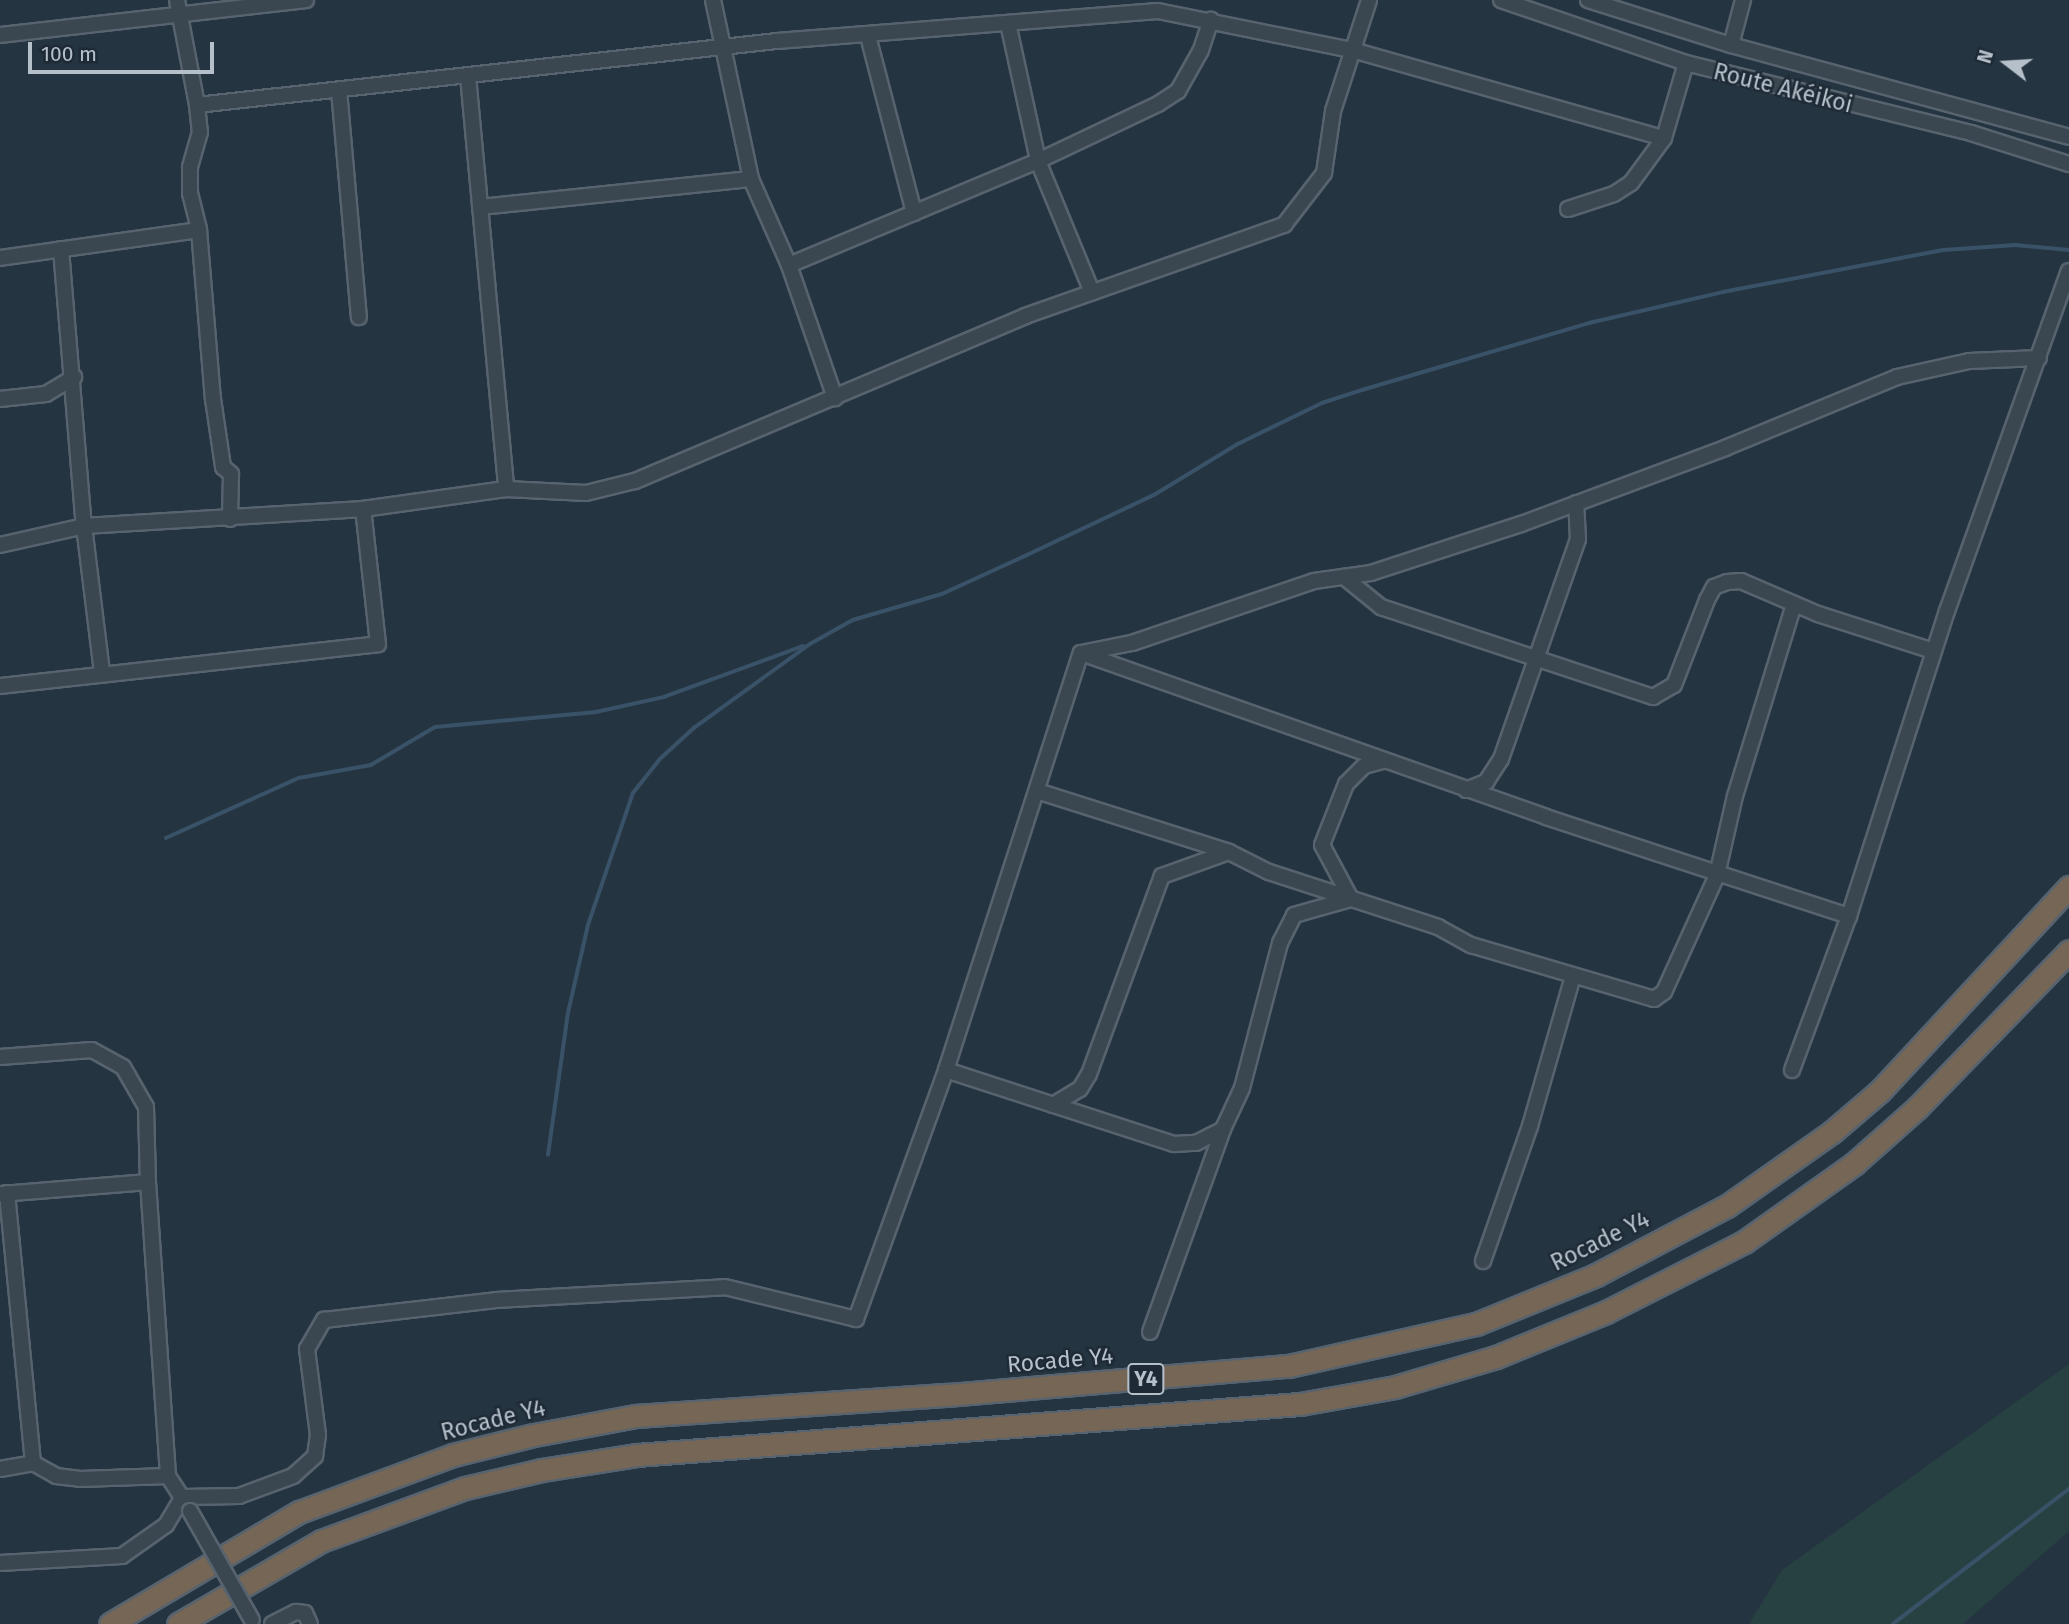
<!DOCTYPE html>
<html>
<head>
<meta charset="utf-8">
<style>
	body { margin:0 }
	#map { position:relative; width:2069px; height:1624px; overflow:hidden; background:#253441; font-family:"Fira Sans",sans-serif }
	div>[style] { position:absolute }
	.green>* { inset:0; background:#274142 }
	.stream>* { height:3.5px; margin:-1.75px; padding:0 1.75px; transform-origin:1.75px; border-radius:1.75px; background:#395268 }
	.roads { filter:drop-shadow(2px 0 #57636e) drop-shadow(-2px 0 #57636e) drop-shadow(0 2px #57636e) drop-shadow(0 -2px #57636e) }
	.minor>* { height:14px; margin:-7px; padding:0 7px; transform-origin:7px; border-radius:7px; background:#3a4650 }
	.highway>* { height:21px; margin:-10.5px; padding:0 10.5px; transform-origin:10.5px; border-radius:10.5px; background:#766656 }
	.bridges { filter:drop-shadow(2px 0 #57636e) drop-shadow(-2px 0 #57636e) drop-shadow(0 2px #57636e) drop-shadow(0 -2px #57636e) }
	.minor-bridge>* { height:14px; margin:-7px; padding:0 7px; transform-origin:7px; border-radius:7px; background:#3a4650 }
	span { translate:-50% -50%; white-space:nowrap; text-align:center; line-height:1.15; -webkit-text-stroke:5px #1e2b36; paint-order:stroke }
	.shield-label span { padding:2px 5px; background:#1e2b36; border:2px solid; border-radius:5px; -webkit-text-stroke-width:0 }
	.shield-label { font-size:21px; color:#b6c0cb; font-weight:700 }
	.street-label { font-size:23px; color:#b6c0cb }
	.north { position:absolute; left:1971px; top:28px; width:70px; height:70px; -webkit-text-stroke:5px #1e2b36; paint-order:stroke; rotate:287deg; font-size:19px; font-weight:700; line-height:28px; text-align:center; color:#b6c0cb }
	.north::after { content:''; display:block; margin:auto; width:24px; height:32px; background:#b6c0cb; clip-path:polygon(50% 0,100% 100%,50% 72%,0 100%) }
	.scale { position:absolute; left:28px; top:42px; width:186px; height:32px; box-sizing:border-box; border:4px solid #b6c0cb; border-top:0; padding-left:9px; font-size:21px; line-height:24px; white-space:nowrap; color:#b6c0cb; -webkit-text-stroke:5px #1e2b36; paint-order:stroke }
</style>
</head>
<body>
<div id="map">
	<div class="green">
		<div style="clip-path:polygon(2069px 1364px,2069px 1531px,1963px 1624px,1749px 1624px,1782px 1570px)"></div>
	</div>
	<div class="stream">
		<div style="left:166px;top:838px;width:146px;rotate:-24.3deg"></div>
		<div style="left:299px;top:778px;width:73px;rotate:-10.2deg"></div>
		<div style="left:371px;top:765px;width:74px;rotate:-30.7deg"></div>
		<div style="left:435px;top:727px;width:162px;rotate:-5.3deg"></div>
		<div style="left:596px;top:712px;width:70px;rotate:-12.4deg"></div>
		<div style="left:664px;top:697px;width:148px;rotate:-20.1deg"></div>
		<div style="left:548px;top:1155px;width:143px;rotate:-82deg"></div>
		<div style="left:568px;top:1013px;width:90px;rotate:-77.2deg"></div>
		<div style="left:588px;top:925px;width:139px;rotate:-71.2deg"></div>
		<div style="left:633px;top:793px;width:43px;rotate:-51.5deg"></div>
		<div style="left:660px;top:759px;width:46px;rotate:-42.4deg"></div>
		<div style="left:694px;top:728px;width:143px;rotate:-35.9deg"></div>
		<div style="left:810px;top:644px;width:49px;rotate:-29.2deg"></div>
		<div style="left:853px;top:620px;width:93px;rotate:-16.3deg"></div>
		<div style="left:942px;top:594px;width:94px;rotate:-24.6deg"></div>
		<div style="left:1027px;top:555px;width:140px;rotate:-25.3deg"></div>
		<div style="left:1154px;top:495px;width:98px;rotate:-31.3deg"></div>
		<div style="left:1238px;top:444px;width:93px;rotate:-26deg"></div>
		<div style="left:1322px;top:403px;width:42px;rotate:-18deg"></div>
		<div style="left:1362px;top:390px;width:237px;rotate:-16.4deg"></div>
		<div style="left:1589px;top:323px;width:138px;rotate:-13deg"></div>
		<div style="left:1723px;top:292px;width:225px;rotate:-10.8deg"></div>
		<div style="left:1944px;top:250px;width:71px;rotate:-4deg"></div>
		<div style="left:2015px;top:245px;width:54px;rotate:5.3deg"></div>
		<div style="left:1893px;top:1624px;width:222px;rotate:-37.5deg"></div>
	</div>
	<div class="roads">
		<div class="minor">
			<div style="left:177px;top:0;width:107px;rotate:79.2deg"></div>
			<div style="left:197px;top:105px;width:27px;rotate:84deg"></div>
			<div style="left:200px;top:132px;width:37px;rotate:106deg"></div>
			<div style="left:190px;top:168px;width:25px;rotate:90deg"></div>
			<div style="left:190px;top:193px;width:38px;rotate:76deg"></div>
			<div style="left:199px;top:230px;width:170px;rotate:85.3deg"></div>
			<div style="left:213px;top:399px;width:69px;rotate:81.6deg"></div>
			<div style="left:223px;top:467px;width:11px;rotate:41deg"></div>
			<div style="left:231px;top:474px;width:45px;rotate:91.3deg"></div>
			<div style="left:713px;top:0;width:183px;rotate:78deg"></div>
			<div style="left:751px;top:179px;width:94px;rotate:66.2deg"></div>
			<div style="left:789px;top:265px;width:141px;rotate:70.9deg"></div>
			<div style="left:1501px;top:0;width:195px;rotate:18.8deg"></div>
			<div style="left:1686px;top:63px;width:293px;rotate:13.8deg"></div>
			<div style="left:1971px;top:133px;width:103px;rotate:17.6deg"></div>
			<div style="left:1588px;top:0;width:150px;rotate:17.5deg"></div>
			<div style="left:1731px;top:45px;width:350px;rotate:15.2deg"></div>
			<div style="left:1008px;top:23px;width:141px;rotate:77.7deg"></div>
			<div style="left:1038px;top:161px;width:142px;rotate:67.6deg"></div>
			<div style="left:0;top:35px;width:308px;rotate:-6.5deg"></div>
			<div style="left:868px;top:36px;width:183px;rotate:75.4deg"></div>
			<div style="left:1731px;top:45px;width:47px;rotate:-75.1deg"></div>
			<div style="left:468px;top:76px;width:415px;rotate:84.7deg"></div>
			<div style="left:339px;top:90px;width:228px;rotate:85deg"></div>
			<div style="left:197px;top:105px;width:584px;rotate:-6.3deg"></div>
			<div style="left:777px;top:41px;width:382px;rotate:-4.5deg"></div>
			<div style="left:1158px;top:11px;width:198px;rotate:11.4deg"></div>
			<div style="left:1352px;top:50px;width:324px;rotate:15.8deg"></div>
			<div style="left:480px;top:207px;width:272px;rotate:-5.9deg"></div>
			<div style="left:1568px;top:209px;width:48px;rotate:-18.1deg"></div>
			<div style="left:1614px;top:194px;width:20px;rotate:-33deg"></div>
			<div style="left:1631px;top:183px;width:56px;rotate:-53.7deg"></div>
			<div style="left:1664px;top:138px;width:78px;rotate:-73.7deg"></div>
			<div style="left:61px;top:249px;width:278px;rotate:85.3deg"></div>
			<div style="left:84px;top:526px;width:147px;rotate:83deg"></div>
			<div style="left:0;top:258px;width:201px;rotate:-8deg"></div>
			<div style="left:789px;top:265px;width:270px;rotate:-22.7deg"></div>
			<div style="left:1038px;top:161px;width:133px;rotate:-25.4deg"></div>
			<div style="left:1158px;top:104px;width:24px;rotate:-33deg"></div>
			<div style="left:1178px;top:91px;width:47px;rotate:-60.7deg"></div>
			<div style="left:1201px;top:50px;width:32px;rotate:-72deg"></div>
			<div style="left:0;top:399px;width:46px;rotate:-6.2deg"></div>
			<div style="left:46px;top:394px;width:33px;rotate:-31deg"></div>
			<div style="left:0;top:545px;width:86px;rotate:-12.7deg"></div>
			<div style="left:84px;top:526px;width:280px;rotate:-3.5deg"></div>
			<div style="left:363px;top:509px;width:144px;rotate:-8deg"></div>
			<div style="left:506px;top:489px;width:80px;rotate:2.9deg"></div>
			<div style="left:586px;top:493px;width:50px;rotate:-13.8deg"></div>
			<div style="left:635px;top:481px;width:423px;rotate:-22.9deg"></div>
			<div style="left:1025px;top:316px;width:275px;rotate:-19.4deg"></div>
			<div style="left:1284px;top:225px;width:66px;rotate:-52.4deg"></div>
			<div style="left:1324px;top:173px;width:63px;rotate:-81.7deg"></div>
			<div style="left:1333px;top:111px;width:117px;rotate:-72deg"></div>
			<div style="left:1344px;top:577px;width:48px;rotate:39deg"></div>
			<div style="left:1381px;top:607px;width:287px;rotate:18.3deg"></div>
			<div style="left:1653px;top:697px;width:24px;rotate:-30deg"></div>
			<div style="left:1674px;top:685px;width:91px;rotate:-68.8deg"></div>
			<div style="left:1707px;top:600px;width:15px;rotate:-62deg"></div>
			<div style="left:1714px;top:587px;width:14px;rotate:-21deg"></div>
			<div style="left:1727px;top:582px;width:14px;rotate:-4deg"></div>
			<div style="left:1741px;top:581px;width:84px;rotate:23.2deg"></div>
			<div style="left:1818px;top:614px;width:121px;rotate:17.8deg"></div>
			<div style="left:1081px;top:653px;width:493px;rotate:19.4deg"></div>
			<div style="left:1546px;top:817px;width:319px;rotate:18.1deg"></div>
			<div style="left:0;top:686px;width:380px;rotate:-6.3deg"></div>
			<div style="left:378px;top:644px;width:136px;rotate:-96.3deg"></div>
			<div style="left:1466px;top:790px;width:22px;rotate:-22deg"></div>
			<div style="left:1486px;top:782px;width:27px;rotate:-57deg"></div>
			<div style="left:1501px;top:759px;width:233px;rotate:-70.7deg"></div>
			<div style="left:1578px;top:539px;width:36px;rotate:-93deg"></div>
			<div style="left:1037px;top:791px;width:201px;rotate:17.6deg"></div>
			<div style="left:1229px;top:852px;width:45px;rotate:26.6deg"></div>
			<div style="left:1269px;top:872px;width:178px;rotate:18deg"></div>
			<div style="left:1438px;top:927px;width:38px;rotate:29deg"></div>
			<div style="left:1471px;top:945px;width:191px;rotate:16.4deg"></div>
			<div style="left:1654px;top:999px;width:12px;rotate:-35deg"></div>
			<div style="left:1664px;top:992px;width:128px;rotate:-65.6deg"></div>
			<div style="left:1717px;top:875px;width:81px;rotate:-77.2deg"></div>
			<div style="left:1735px;top:796px;width:201px;rotate:-72.9deg"></div>
			<div style="left:0;top:1057px;width:92px;rotate:-4.4deg"></div>
			<div style="left:92px;top:1050px;width:35px;rotate:29deg"></div>
			<div style="left:123px;top:1067px;width:46px;rotate:60.1deg"></div>
			<div style="left:146px;top:1107px;width:75px;rotate:88.5deg"></div>
			<div style="left:946px;top:1070px;width:240px;rotate:18deg"></div>
			<div style="left:1174px;top:1144px;width:22px;rotate:-3deg"></div>
			<div style="left:1196px;top:1143px;width:30px;rotate:-27deg"></div>
			<div style="left:1792px;top:1070px;width:164px;rotate:-69.7deg"></div>
			<div style="left:1849px;top:916px;width:320px;rotate:-72.2deg"></div>
			<div style="left:1947px;top:611px;width:361px;rotate:-70.3deg"></div>
			<div style="left:1053px;top:1105px;width:31px;rotate:-31deg"></div>
			<div style="left:1080px;top:1089px;width:17px;rotate:-59deg"></div>
			<div style="left:1089px;top:1074px;width:211px;rotate:-69.8deg"></div>
			<div style="left:1162px;top:876px;width:71px;rotate:-19.7deg"></div>
			<div style="left:7px;top:1193px;width:271px;rotate:84.5deg"></div>
			<div style="left:0;top:1194px;width:148px;rotate:-4.6deg"></div>
			<div style="left:148px;top:1182px;width:295px;rotate:86.1deg"></div>
			<div style="left:1483px;top:1261px;width:143px;rotate:-70.8deg"></div>
			<div style="left:1530px;top:1126px;width:156px;rotate:-74deg"></div>
			<div style="left:1150px;top:1332px;width:216px;rotate:-70.2deg"></div>
			<div style="left:1223px;top:1129px;width:45px;rotate:-65.1deg"></div>
			<div style="left:1242px;top:1088px;width:150px;rotate:-75.3deg"></div>
			<div style="left:1280px;top:943px;width:31px;rotate:-63deg"></div>
			<div style="left:1294px;top:915px;width:59px;rotate:-15.7deg"></div>
			<div style="left:1351px;top:899px;width:61px;rotate:-118.2deg"></div>
			<div style="left:1322px;top:845px;width:66px;rotate:-68.5deg"></div>
			<div style="left:1346px;top:784px;width:25px;rotate:-45deg"></div>
			<div style="left:1364px;top:766px;width:20px;rotate:-15deg"></div>
			<div style="left:0;top:1469px;width:34px;rotate:-10deg"></div>
			<div style="left:33px;top:1463px;width:26px;rotate:29deg"></div>
			<div style="left:56px;top:1476px;width:24px;rotate:7deg"></div>
			<div style="left:80px;top:1479px;width:88px;rotate:-2deg"></div>
			<div style="left:168px;top:1476px;width:33px;rotate:57deg"></div>
			<div style="left:0;top:1563px;width:122px;rotate:-3.3deg"></div>
			<div style="left:122px;top:1556px;width:54px;rotate:-35.2deg"></div>
			<div style="left:166px;top:1525px;width:33px;rotate:-59deg"></div>
			<div style="left:183px;top:1497px;width:56px;rotate:-1deg"></div>
			<div style="left:239px;top:1496px;width:58px;rotate:-20.3deg"></div>
			<div style="left:293px;top:1476px;width:30px;rotate:-42deg"></div>
			<div style="left:315px;top:1456px;width:21px;rotate:-82deg"></div>
			<div style="left:318px;top:1435px;width:87px;rotate:-97.3deg"></div>
			<div style="left:307px;top:1349px;width:34px;rotate:-60deg"></div>
			<div style="left:324px;top:1320px;width:173px;rotate:-6.6deg"></div>
			<div style="left:496px;top:1300px;width:229px;rotate:-3.2deg"></div>
			<div style="left:725px;top:1287px;width:135px;rotate:13.7deg"></div>
			<div style="left:856px;top:1319px;width:265px;rotate:-70.1deg"></div>
			<div style="left:946px;top:1070px;width:438px;rotate:-72.1deg"></div>
			<div style="left:1081px;top:653px;width:52px;rotate:-11.1deg"></div>
			<div style="left:1132px;top:643px;width:192px;rotate:-18.8deg"></div>
			<div style="left:1314px;top:581px;width:58px;rotate:-8deg"></div>
			<div style="left:1371px;top:573px;width:158px;rotate:-18.1deg"></div>
			<div style="left:1521px;top:524px;width:218px;rotate:-20.4deg"></div>
			<div style="left:1725px;top:448px;width:186px;rotate:-22.4deg"></div>
			<div style="left:1897px;top:377px;width:74px;rotate:-12.5deg"></div>
			<div style="left:1969px;top:361px;width:70px;rotate:-2.5deg"></div>
			<div style="left:272px;top:1624px;width:27px;rotate:-27deg"></div>
			<div style="left:296px;top:1612px;width:9px;rotate:6deg"></div>
			<div style="left:305px;top:1613px;width:12px;rotate:66deg"></div>
		</div>
		<div class="highway">
			<div style="left:110px;top:1624px;width:220px;rotate:-30.7deg"></div>
			<div style="left:299px;top:1512px;width:164px;rotate:-20.3deg"></div>
			<div style="left:453px;top:1455px;width:83px;rotate:-13.9deg"></div>
			<div style="left:534px;top:1435px;width:104px;rotate:-10.6deg"></div>
			<div style="left:636px;top:1416px;width:313px;rotate:-3.9deg"></div>
			<div style="left:948px;top:1395px;width:342px;rotate:-4.9deg"></div>
			<div style="left:1289px;top:1366px;width:192px;rotate:-12.7deg"></div>
			<div style="left:1476px;top:1324px;width:130px;rotate:-22.2deg"></div>
			<div style="left:1596px;top:1275px;width:148px;rotate:-27.8deg"></div>
			<div style="left:1727px;top:1206px;width:128px;rotate:-35.2deg"></div>
			<div style="left:1832px;top:1132px;width:63px;rotate:-40.5deg"></div>
			<div style="left:1880px;top:1091px;width:278px;rotate:-47.2deg"></div>
			<div style="left:178px;top:1624px;width:165px;rotate:-30.1deg"></div>
			<div style="left:321px;top:1541px;width:153px;rotate:-20.2deg"></div>
			<div style="left:465px;top:1488px;width:79px;rotate:-13.2deg"></div>
			<div style="left:542px;top:1470px;width:96px;rotate:-9deg"></div>
			<div style="left:637px;top:1455px;width:665px;rotate:-4.4deg"></div>
			<div style="left:1300px;top:1404px;width:97px;rotate:-10.1deg"></div>
			<div style="left:1395px;top:1387px;width:105px;rotate:-16.5deg"></div>
			<div style="left:1496px;top:1357px;width:119px;rotate:-22.2deg"></div>
			<div style="left:1606px;top:1312px;width:155px;rotate:-26.9deg"></div>
			<div style="left:1744px;top:1242px;width:136px;rotate:-35.4deg"></div>
			<div style="left:1855px;top:1163px;width:84px;rotate:-41.6deg"></div>
			<div style="left:1918px;top:1107px;width:217px;rotate:-45.9deg"></div>
		</div>
	</div>
	<div class="bridges">
		<div class="minor-bridge">
			<div style="left:190px;top:1511px;width:125px;rotate:60.4deg"></div>
		</div>
	</div>
	<div class="shield-label">
		<span style="left:1146px;top:1379px">Y4</span>
	</div>
	<div class="street-label">
		<span style="left:1783px;top:88px;rotate:14deg">Route Akéikoi</span>
		<span style="left:1600px;top:1241px;rotate:-26deg">Rocade Y4</span>
		<span style="left:1060px;top:1360px;rotate:-5deg">Rocade Y4</span>
		<span style="left:493px;top:1420px;rotate:-14deg">Rocade Y4</span>
	</div>
	<div class="north">N</div>
	<div class="scale">100 m</div>
</div>
</body>
</html>
